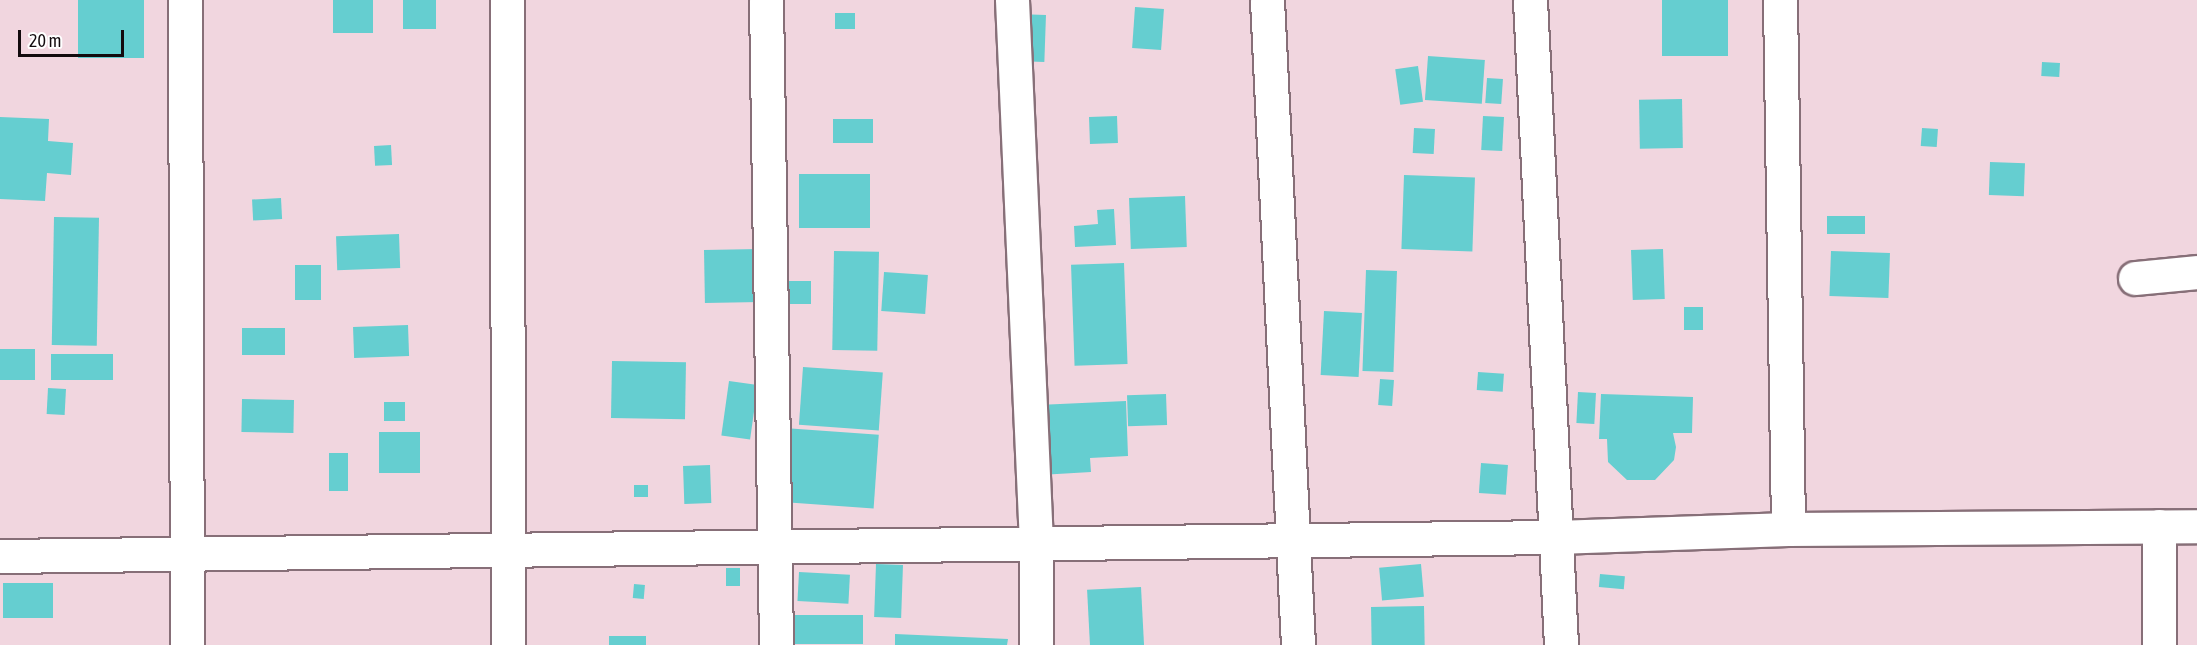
<!DOCTYPE html>
<html>
<head>
<meta charset="utf-8">
<style>
	body { margin:0 }
	#map { position:relative; width:2197px; height:645px; overflow:hidden; background:#f1d6df; font-family:"Asap Condensed",sans-serif }
	div>[style] { position:absolute }
	.building>* { inset:0; background:#65ced0; transform-origin:0 0 }
	.roads { filter:drop-shadow(2px 0 #876f78) drop-shadow(-2px 0 #876f78) drop-shadow(0 2px #876f78) drop-shadow(0 -2px #876f78) }
	.minor>* { height:33px; margin:-16.5px; padding:0 16.5px; transform-origin:16.5px; border-radius:16.5px; background:#fff }
	span { translate:-50% -50%; white-space:nowrap; text-align:center; line-height:1.15; -webkit-text-stroke:5px #fff; paint-order:stroke }
	.scale { position:absolute; left:18px; top:30px; width:106px; height:27px; box-sizing:border-box; border:3px solid #130b0e; border-top:0; padding-left:8px; font-size:18px; line-height:21px; white-space:nowrap; color:#130b0e; -webkit-text-stroke:4px #fff; paint-order:stroke }
</style>
</head>
<body>
<div id="map">
	<div class="building">
		<div style="left:78px;top:0;width:66px;height:58px"></div>
		<div style="left:333px;top:0;width:40px;height:33px"></div>
		<div style="left:403px;top:0;width:33px;height:29px"></div>
		<div style="left:1662px;top:0;width:66px;height:56px"></div>
		<div style="left:1135px;top:7px;width:29px;height:41px;rotate:4deg"></div>
		<div style="left:835px;top:13px;width:20px;height:16px"></div>
		<div style="left:1017px;top:14px;width:29px;height:47px;rotate:2deg"></div>
		<div style="left:1428px;top:56px;width:57px;height:44px;rotate:4deg"></div>
		<div style="left:2042px;top:62px;width:18px;height:14px;rotate:3deg"></div>
		<div style="left:1418px;top:66px;width:36px;height:23px;rotate:82deg"></div>
		<div style="left:1487px;top:78px;width:16px;height:25px;rotate:4deg"></div>
		<div style="left:1682px;top:99px;width:49px;height:43px;rotate:89deg"></div>
		<div style="left:1117px;top:116px;width:27px;height:28px;rotate:88deg"></div>
		<div style="left:1483px;top:116px;width:21px;height:34px;rotate:3deg"></div>
		<div style="clip-path:polygon(0 117px,49px 119px,48px 141px,73px 143px,71px 175px,47px 173px,45px 201px,0 199px)"></div>
		<div style="left:873px;top:119px;width:24px;height:40px;rotate:90deg"></div>
		<div style="left:1414px;top:128px;width:21px;height:25px;rotate:3deg"></div>
		<div style="left:1922px;top:128px;width:16px;height:18px;rotate:4deg"></div>
		<div style="left:391px;top:145px;width:20px;height:17px;rotate:87deg"></div>
		<div style="left:1990px;top:162px;width:35px;height:33px;rotate:2deg"></div>
		<div style="left:799px;top:174px;width:71px;height:54px"></div>
		<div style="left:1404px;top:175px;width:71px;height:74px;rotate:2deg"></div>
		<div style="left:1185px;top:196px;width:51px;height:56px;rotate:88deg"></div>
		<div style="left:281px;top:198px;width:21px;height:29px;rotate:87deg"></div>
		<div style="clip-path:polygon(1114px 209px,1116px 245px,1075px 247px,1074px 226px,1098px 224px,1097px 210px)"></div>
		<div style="left:1865px;top:216px;width:18px;height:38px;rotate:90deg"></div>
		<div style="left:54px;top:217px;width:45px;height:128px;rotate:1deg"></div>
		<div style="left:399px;top:234px;width:34px;height:63px;rotate:88deg"></div>
		<div style="left:759px;top:249px;width:53px;height:55px;rotate:89deg"></div>
		<div style="left:1663px;top:249px;width:50px;height:32px;rotate:88deg"></div>
		<div style="left:834px;top:251px;width:45px;height:99px;rotate:1deg"></div>
		<div style="left:1831px;top:251px;width:59px;height:45px;rotate:2deg"></div>
		<div style="left:1124px;top:263px;width:101px;height:53px;rotate:88deg"></div>
		<div style="left:295px;top:265px;width:26px;height:35px"></div>
		<div style="left:1366px;top:270px;width:31px;height:101px;rotate:2deg"></div>
		<div style="left:884px;top:272px;width:44px;height:39px;rotate:4deg"></div>
		<div style="left:789px;top:281px;width:22px;height:23px"></div>
		<div style="left:1684px;top:307px;width:19px;height:23px"></div>
		<div style="left:1324px;top:311px;width:38px;height:64px;rotate:3deg"></div>
		<div style="left:408px;top:325px;width:31px;height:55px;rotate:88deg"></div>
		<div style="left:285px;top:328px;width:27px;height:43px;rotate:90deg"></div>
		<div style="left:0;top:349px;width:35px;height:31px"></div>
		<div style="left:51px;top:354px;width:62px;height:26px"></div>
		<div style="left:612px;top:361px;width:74px;height:57px;rotate:1deg"></div>
		<div style="left:803px;top:367px;width:80px;height:58px;rotate:4deg"></div>
		<div style="left:1478px;top:372px;width:26px;height:18px;rotate:4deg"></div>
		<div style="left:1380px;top:379px;width:14px;height:26px;rotate:4deg"></div>
		<div style="left:729px;top:381px;width:29px;height:55px;rotate:8deg"></div>
		<div style="left:48px;top:388px;width:18px;height:26px;rotate:3deg"></div>
		<div style="left:1578px;top:392px;width:18px;height:31px;rotate:3deg"></div>
		<div style="left:1166px;top:394px;width:31px;height:39px;rotate:88deg"></div>
		<div style="clip-path:polygon(1601px 394px,1693px 397px,1692px 433px,1673px 433px,1676px 447px,1674px 460px,1655px 480px,1627px 480px,1608px 462px,1607px 439px,1599px 439px)"></div>
		<div style="left:242px;top:399px;width:52px;height:33px;rotate:1deg"></div>
		<div style="clip-path:polygon(1126px 401px,1128px 456px,1090px 458px,1091px 472px,1040px 475px,1038px 405px)"></div>
		<div style="left:384px;top:402px;width:21px;height:19px"></div>
		<div style="left:784px;top:428px;width:95px;height:74px;rotate:4deg"></div>
		<div style="left:379px;top:432px;width:41px;height:41px"></div>
		<div style="left:329px;top:453px;width:19px;height:38px"></div>
		<div style="left:1481px;top:463px;width:27px;height:30px;rotate:4deg"></div>
		<div style="left:710px;top:465px;width:38px;height:27px;rotate:88deg"></div>
		<div style="left:634px;top:485px;width:14px;height:12px"></div>
		<div style="left:876px;top:564px;width:27px;height:53px;rotate:2deg"></div>
		<div style="left:1421px;top:564px;width:33px;height:42px;rotate:85deg"></div>
		<div style="left:726px;top:568px;width:14px;height:18px"></div>
		<div style="left:799px;top:572px;width:51px;height:29px;rotate:3deg"></div>
		<div style="left:1600px;top:574px;width:25px;height:13px;rotate:5deg"></div>
		<div style="left:3px;top:583px;width:50px;height:35px"></div>
		<div style="left:634px;top:584px;width:11px;height:14px;rotate:5deg"></div>
		<div style="left:1141px;top:587px;width:58px;height:54px;rotate:87deg"></div>
		<div style="left:1424px;top:606px;width:39px;height:53px;rotate:89deg"></div>
		<div style="left:863px;top:615px;width:29px;height:70px;rotate:90deg"></div>
		<div style="clip-path:polygon(895px 634px,1008px 639px,1007px 645px,895px 645px)"></div>
		<div style="left:646px;top:636px;width:9px;height:37px;rotate:90deg"></div>
	</div>
	<div class="roads">
		<div class="minor">
			<div style="left:185px;top:0;width:645px;rotate:89.82deg"></div>
			<div style="left:507px;top:0;width:645px;rotate:89.91deg"></div>
			<div style="left:766px;top:0;width:645px;rotate:89.11deg"></div>
			<div style="left:1012px;top:0;width:544px;rotate:87.47deg"></div>
			<div style="left:1036px;top:543px;width:102px;rotate:90deg"></div>
			<div style="left:1267px;top:0;width:646px;rotate:87.25deg"></div>
			<div style="left:1530px;top:0;width:646px;rotate:87.25deg"></div>
			<div style="left:1780px;top:0;width:529px;rotate:89.13deg"></div>
			<div style="left:2135px;top:278px;width:62px;rotate:-5.5deg"></div>
			<div style="left:2159px;top:526px;width:119px;rotate:90deg"></div>
			<div style="left:0;top:556px;width:1556px;rotate:-0.7deg"></div>
			<div style="left:1556px;top:537px;width:232px;rotate:-2deg"></div>
			<div style="left:1788px;top:529px;width:409px;rotate:-0.4deg"></div>
		</div>
	</div>
	<div class="scale">20 m</div>
</div>
</body>
</html>
